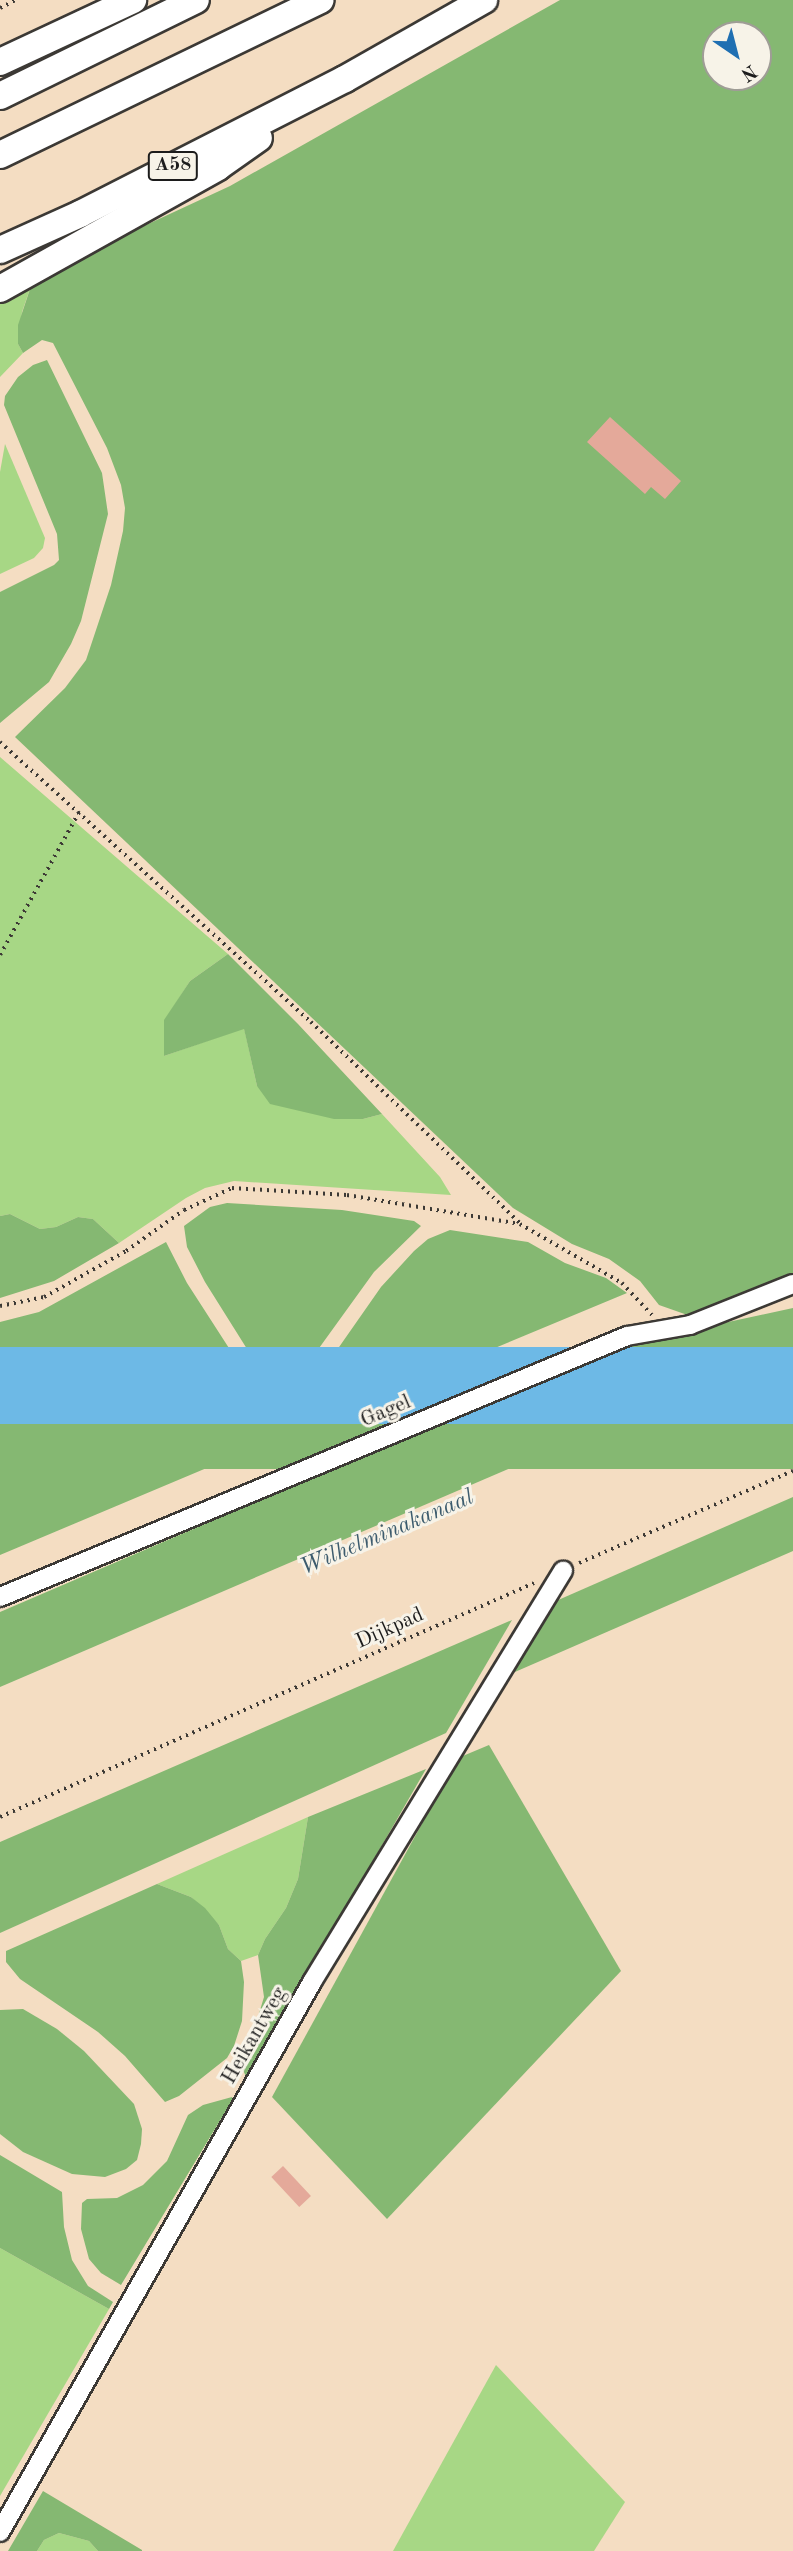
<!DOCTYPE html>
<html>
<head>
<meta charset="utf-8">
<style>
	body { margin:0 }
	#map { position:relative; width:793px; height:2551px; overflow:hidden; background:#f4ddc2; font-family:"Old Standard TT",serif }
	div>[style] { position:absolute }
	.green>* { inset:0; background:#a7d785 }
	.forest>* { inset:0; background:#85b872; transform-origin:0 0 }
	.water>* { inset:0; background:#6db9e6; transform-origin:0 0 }
	.building>* { inset:0; background:#e4a99a; transform-origin:0 0 }
	.path>* { height:3.5px; margin-top:-1.75px; transform-origin:0; background:repeating-linear-gradient(90deg,#3c3935 0 2px,transparent 0 7px) }
	.roads { filter:drop-shadow(2px 0 #3c3935) drop-shadow(-2px 0 #3c3935) drop-shadow(0 2px #3c3935) drop-shadow(0 -2px #3c3935) }
	.minor>* { height:18px; margin:-9px; padding:0 9px; transform-origin:9px; border-radius:9px; background:#fff }
	.highway>* { height:26px; margin:-13px; padding:0 13px; transform-origin:13px; border-radius:13px; background:#fff }
	span { translate:-50% -50%; white-space:nowrap; text-align:center; line-height:1.15; -webkit-text-stroke:6px #f7f3e8; paint-order:stroke }
	.shield-label span { padding:2px 5px; background:#f7f3e8; border:2px solid; border-radius:5px; -webkit-text-stroke-width:0 }
	.shield-label { font-size:19px; color:#1c1c1c; font-weight:700 }
	.street-label { font-size:21px; color:#1c1c1c }
	.water-label { font-size:23px; color:#3c5b6d; font-style:italic }
	.north { position:absolute; left:702px; top:21px; width:70px; height:70px; box-sizing:border-box; background:#f7f3e8; border:2px solid #9f9d96; border-radius:50%; rotate:145deg; font-size:19px; font-weight:700; line-height:28px; text-align:center; color:#1c1c1c }
	.north::after { content:''; display:block; margin:auto; width:24px; height:32px; background:#1f6fb2; clip-path:polygon(50% 0,100% 100%,50% 72%,0 100%) }
</style>
</head>
<body>
<div id="map">
	<div class="green">
		<div style="clip-path:polygon(34px 277px,22px 312px,18px 344px,23px 353px,0 377px,0 296px)"></div>
		<div style="clip-path:polygon(5px 444px,45px 538px,43px 548px,34px 558px,0 574px,0 472px)"></div>
		<div style="clip-path:polygon(0 757px,228px 954px,190px 981px,165px 1020px,164px 1056px,244px 1028px,257px 1086px,363px 1119px,382px 1114px,440px 1177px,451px 1195px,234px 1181px,205px 1188px,186px 1198px,119px 1243px,93px 1219px,78px 1217px,56px 1227px,40px 1229px,10px 1214px,0 1216px)"></div>
		<div style="clip-path:polygon(308px 1817px,298px 1879px,286px 1908px,265px 1939px,258px 1955px,241px 1961px,228px 1949px,219px 1925px,191px 1897px,157px 1884px)"></div>
		<div style="clip-path:polygon(0 2248px,109px 2309px,0 2496px)"></div>
		<div style="clip-path:polygon(496px 2365px,625px 2502px,594px 2551px,393px 2551px)"></div>
		<div style="clip-path:polygon(59px 2533px,89px 2541px,98px 2551px,37px 2551px,44px 2540px)"></div>
	</div>
	<div class="forest">
		<div style="clip-path:polygon(evenodd,560px 0,793px 0,793px 1274px,787px 1280px,696px 1318px,659px 1305px,640px 1281px,609px 1259px,572px 1244px,513px 1208px,15px 737px,65px 688px,86px 660px,111px 585px,123px 531px,125px 508px,121px 485px,107px 448px,53px 343px,42px 340px,23px 353px,18px 344px,18px 325px,34px 277px,230px 186px,560px 0,716px 35px,758px 35px,758px 77px,716px 77px,716px 35px)"></div>
		<div style="clip-path:polygon(47px 360px,102px 473px,108px 514px,81px 621px,71px 644px,49px 682px,0 723px,0 592px,54px 565px,59px 560px,57px 534px,4px 405px,5px 396px,18px 377px,33px 365px)"></div>
		<div style="clip-path:polygon(228px 954px,298px 1024px,382px 1114px,363px 1119px,334px 1119px,270px 1104px,257px 1086px,244px 1029px,164px 1056px,164px 1020px,190px 981px)"></div>
		<div style="clip-path:polygon(227px 1203px,342px 1210px,414px 1221px,421px 1226px,374px 1272px,309px 1362px,274px 1386px,264px 1376px,205px 1282px,187px 1247px,184px 1226px,210px 1207px)"></div>
		<div style="clip-path:polygon(10px 1214px,40px 1229px,56px 1227px,78px 1217px,93px 1219px,119px 1243px,54px 1281px,0 1298px,0 1216px)"></div>
		<div style="clip-path:polygon(450px 1230px,528px 1242px,565px 1263px,606px 1278px,627px 1293px,300px 1429px,288px 1413px,288px 1397px,330px 1360px,381px 1287px,414px 1251px,428px 1239px)"></div>
		<div style="clip-path:polygon(166px 1242px,187px 1283px,285px 1435px,0 1555px,0 1322px,39px 1312px)"></div>
		<div style="clip-path:polygon(793px 1308px,793px 1347px,0 1687px,0 1612px,622px 1345px)"></div>
		<div style="left:793px;top:1424px;width:45px;height:864px;rotate:90deg"></div>
		<div style="clip-path:polygon(793px 1497px,793px 1551px,501px 1678px,540px 1608px)"></div>
		<div style="clip-path:polygon(512px 1620px,446px 1733px,0 1933px,0 1842px)"></div>
		<div style="clip-path:polygon(489px 1745px,621px 1971px,387px 2219px,272px 2097px,458px 1758px)"></div>
		<div style="clip-path:polygon(426px 1769px,247px 2079px,243px 2070px,244px 2063px,264px 1997px,258px 1955px,265px 1939px,286px 1908px,298px 1879px,308px 1817px)"></div>
		<div style="clip-path:polygon(157px 1884px,191px 1897px,205px 1908px,219px 1925px,228px 1949px,241px 1961px,244px 1982px,242px 2021px,234px 2046px,227px 2058px,179px 2096px,165px 2102px,125px 2056px,98px 2032px,20px 1979px,6px 1962px,6px 1951px)"></div>
		<div style="clip-path:polygon(23px 2009px,57px 2029px,84px 2051px,134px 2104px,142px 2129px,141px 2144px,137px 2160px,126px 2169px,105px 2177px,72px 2174px,23px 2152px,0 2134px,0 2010px)"></div>
		<div style="clip-path:polygon(232px 2097px,233px 2099px,121px 2285px,101px 2273px,89px 2259px,81px 2229px,82px 2203px,87px 2199px,117px 2198px,143px 2185px,167px 2161px,188px 2115px,203px 2105px)"></div>
		<div style="clip-path:polygon(0 2155px,62px 2192px,64px 2227px,72px 2260px,88px 2286px,113px 2302px,109px 2309px,0 2248px)"></div>
		<div style="clip-path:polygon(43px 2491px,142px 2550px,142px 2551px,98px 2551px,89px 2541px,59px 2533px,44px 2540px,37px 2551px,8px 2551px)"></div>
	</div>
	<div class="water">
		<div style="left:793px;top:1347px;width:77px;height:863px;rotate:90deg"></div>
	</div>
	<div class="building">
		<div style="clip-path:polygon(610px 417px,681px 481px,665px 499px,651px 487px,645px 494px,587px 442px)"></div>
		<div style="left:283px;top:2166px;width:41px;height:16px;rotate:47deg"></div>
	</div>
	<div class="path">
		<div style="left:0;top:8px;width:18px;rotate:-27deg"></div>
		<div style="left:0;top:742px;width:418px;rotate:42deg"></div>
		<div style="left:311px;top:1022px;width:290px;rotate:43.9deg"></div>
		<div style="left:0;top:955px;width:163px;rotate:-61.1deg"></div>
		<div style="left:0;top:1306px;width:45px;rotate:-11.6deg"></div>
		<div style="left:44px;top:1297px;width:94px;rotate:-29.3deg"></div>
		<div style="left:126px;top:1251px;width:71px;rotate:-35.3deg"></div>
		<div style="left:184px;top:1210px;width:53px;rotate:-24.6deg"></div>
		<div style="left:232px;top:1188px;width:115px;rotate:3.5deg"></div>
		<div style="left:347px;top:1195px;width:175px;rotate:9.5deg"></div>
		<div style="left:520px;top:1224px;width:118px;rotate:30deg"></div>
		<div style="left:622px;top:1283px;width:44px;rotate:46.8deg"></div>
		<div style="left:579px;top:1563px;width:233px;rotate:-23.3deg"></div>
		<div style="left:0;top:1817px;width:583px;rotate:-23.66deg"></div>
	</div>
	<div class="roads">
		<div class="minor">
			<div style="left:0;top:1597px;width:679px;rotate:-22.6deg"></div>
			<div style="left:627px;top:1336px;width:64px;rotate:-9.9deg"></div>
			<div style="left:690px;top:1325px;width:111px;rotate:-21.7deg"></div>
			<div style="left:0;top:2532px;width:632px;rotate:-60.43deg"></div>
			<div style="left:312px;top:1982px;width:482px;rotate:-58.6deg"></div>
		</div>
		<div class="highway">
			<div style="left:0;top:62px;width:147px;rotate:-25deg"></div>
			<div style="left:0;top:96px;width:218px;rotate:-26.1deg"></div>
			<div style="left:0;top:155px;width:356px;rotate:-25.8deg"></div>
			<div style="left:0;top:250px;width:88px;rotate:-24.2deg"></div>
			<div style="left:80px;top:214px;width:297px;rotate:-27deg"></div>
			<div style="left:345px;top:79px;width:160px;rotate:-29.6deg"></div>
			<div style="left:0;top:289px;width:250px;rotate:-29.2deg"></div>
			<div style="left:218px;top:167px;width:50px;rotate:-35.3deg"></div>
		</div>
	</div>
	<div class="shield-label">
		<span style="left:173px;top:166px">A58</span>
	</div>
	<div class="street-label">
		<span style="left:386px;top:1412px;rotate:-23deg">Gagel</span>
		<span style="left:390px;top:1629px;rotate:-24deg">Dijkpad</span>
		<span style="left:255px;top:2036px;rotate:-60deg">Heikantweg</span>
	</div>
	<div class="water-label">
		<span style="left:387px;top:1533px;rotate:-23deg">Wilhelminakanaal</span>
	</div>
	<div class="north">N</div>
</div>
</body>
</html>
